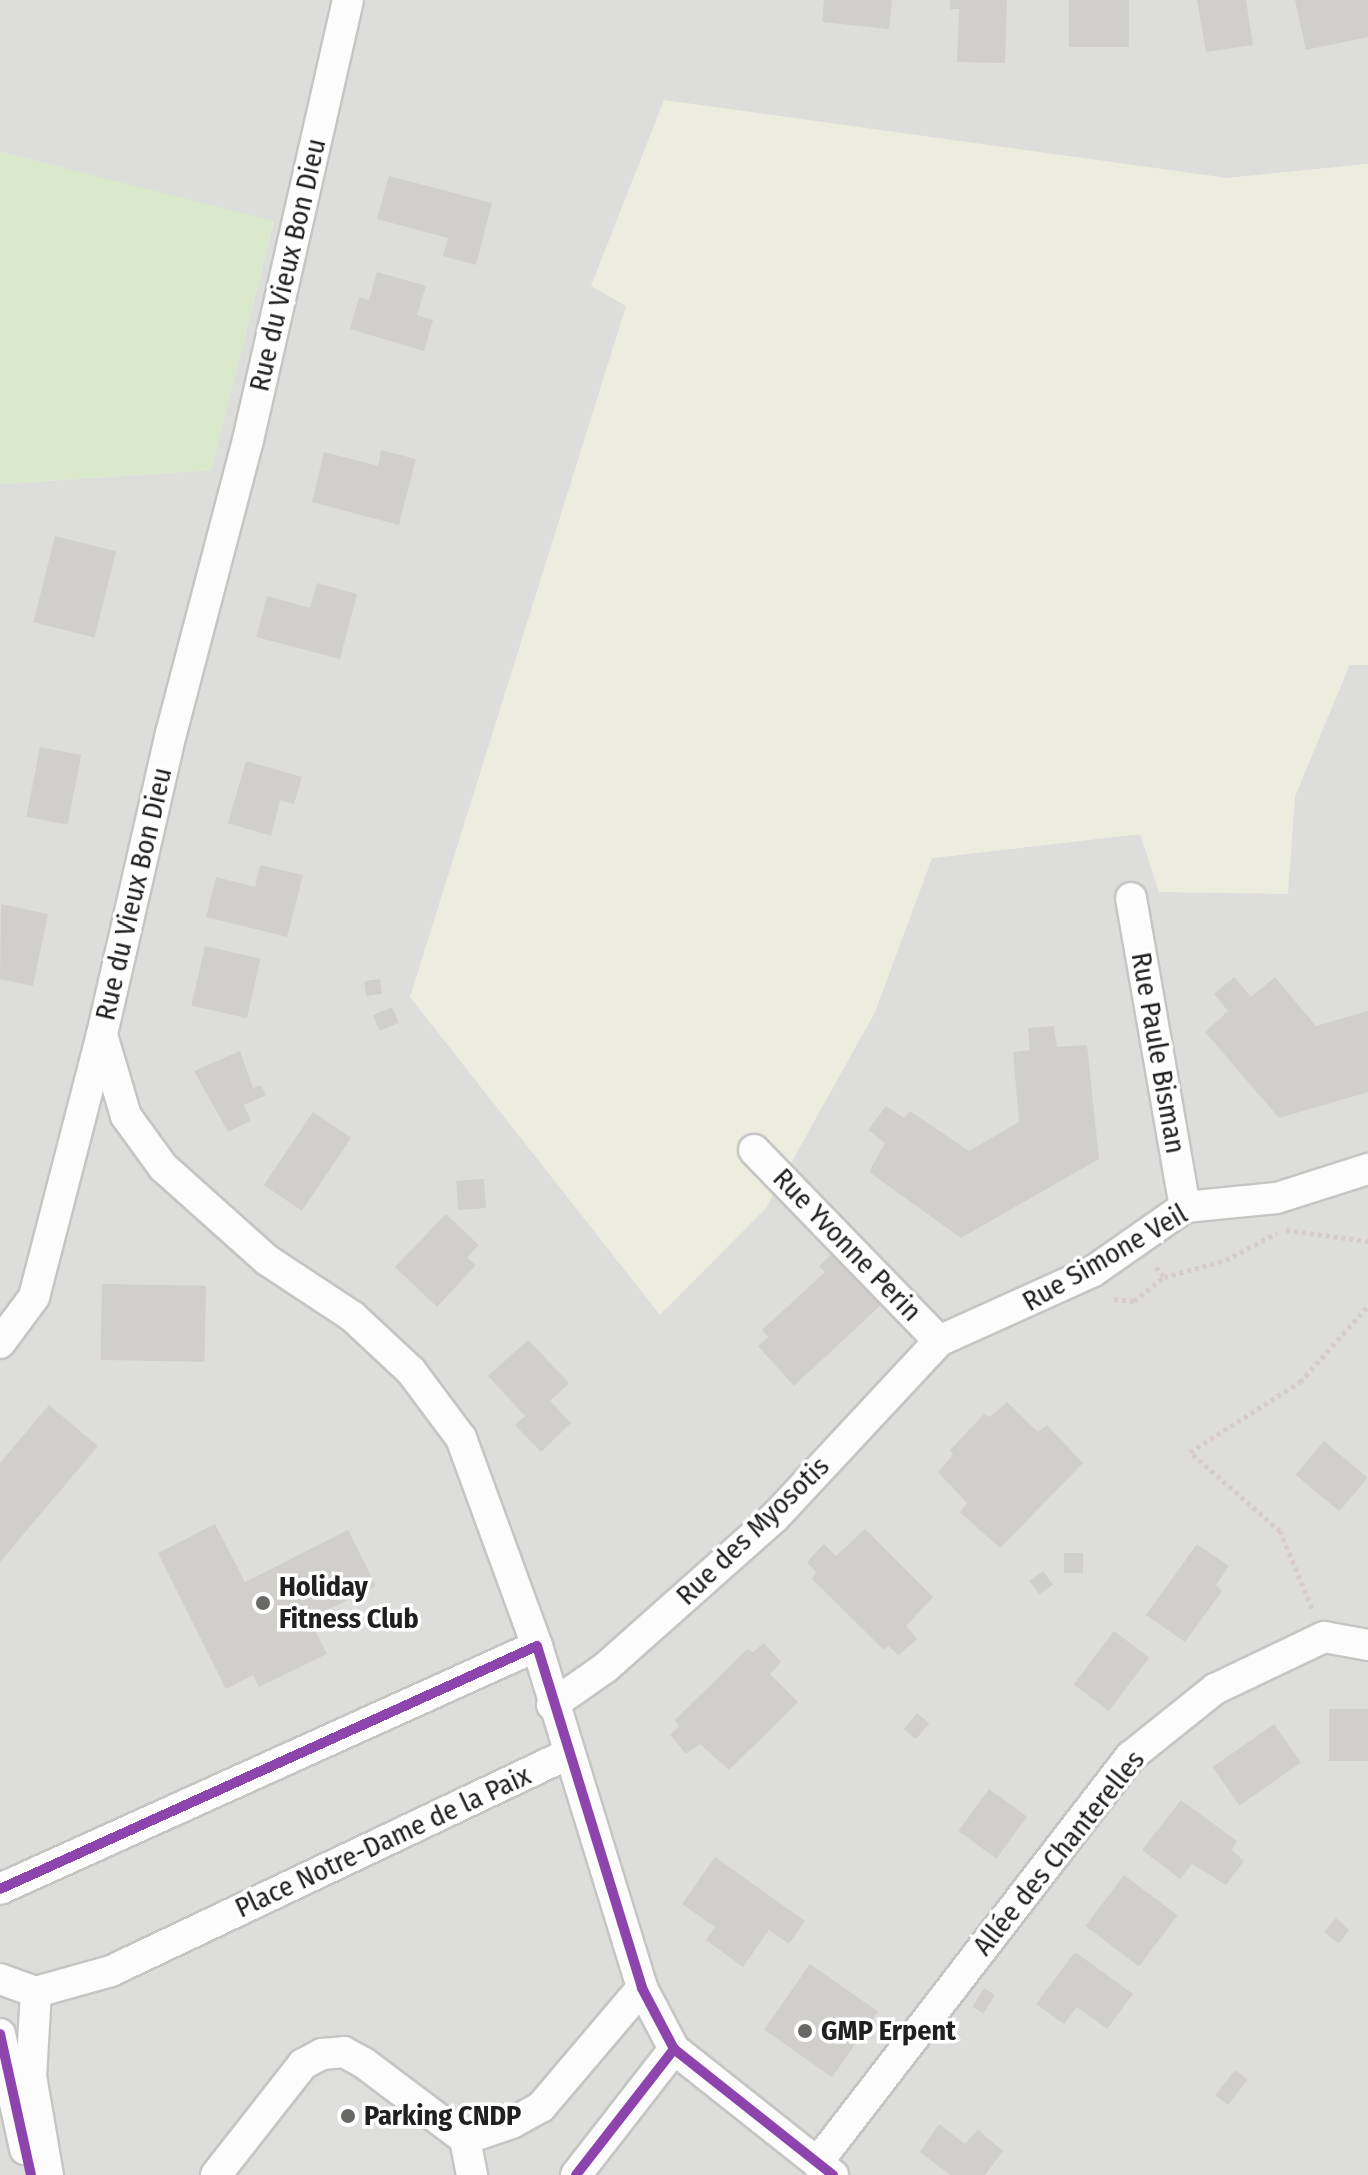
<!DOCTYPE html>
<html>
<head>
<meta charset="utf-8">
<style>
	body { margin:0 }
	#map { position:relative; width:1368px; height:2175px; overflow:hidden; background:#eeedea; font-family:"Fira Sans Condensed",sans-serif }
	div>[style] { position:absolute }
	.residential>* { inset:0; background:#dddddb }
	.farmland>* { inset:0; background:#ecedde }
	.grass>* { inset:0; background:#dae9cb }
	.parking>* { inset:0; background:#dededc }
	.building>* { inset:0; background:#d1cfcc; transform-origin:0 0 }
	.path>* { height:5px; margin-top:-2.5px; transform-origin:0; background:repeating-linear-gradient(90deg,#d7ccc9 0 4px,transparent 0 8px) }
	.roads { filter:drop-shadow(2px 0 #c5c5c4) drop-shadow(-2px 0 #c5c5c4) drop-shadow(0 2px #c5c5c4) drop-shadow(0 -2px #c5c5c4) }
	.street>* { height:30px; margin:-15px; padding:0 15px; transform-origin:15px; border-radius:15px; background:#fcfcfc }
	.bus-1>* { height:10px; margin:-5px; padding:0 5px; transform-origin:5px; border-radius:5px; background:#8e44ad }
	.dots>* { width:22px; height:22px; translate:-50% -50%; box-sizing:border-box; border:4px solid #fff; border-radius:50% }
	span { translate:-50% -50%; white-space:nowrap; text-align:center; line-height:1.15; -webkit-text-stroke:7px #fff; paint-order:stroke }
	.street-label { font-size:28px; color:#202020 }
	.poi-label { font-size:28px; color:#202020; font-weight:700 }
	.left { translate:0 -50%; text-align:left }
</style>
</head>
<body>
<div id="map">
	<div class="residential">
		<div style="clip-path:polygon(0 0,1368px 0,1368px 164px,1228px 178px,592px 286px,626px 305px,874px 1014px,932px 858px,1140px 834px,1287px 894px,1295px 796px,1350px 664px,1368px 665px,1368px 2175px,0 2175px,0 484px,211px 470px,274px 222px,0 152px)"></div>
	</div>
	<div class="farmland">
		<div style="clip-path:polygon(664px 100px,1228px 178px,1368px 164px,1368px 665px,1349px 665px,1295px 796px,1288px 894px,1159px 892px,1140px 834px,932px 858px,874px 1014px,766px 1208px,660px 1315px,410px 997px,626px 306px,591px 286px)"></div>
	</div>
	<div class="grass">
		<div style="clip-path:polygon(0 152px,274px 221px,211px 470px,0 484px)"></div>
	</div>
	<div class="parking">
		<div style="clip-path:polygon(335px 2073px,362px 2078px,441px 2139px,459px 2175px,238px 2175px,303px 2093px)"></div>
	</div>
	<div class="building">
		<div style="clip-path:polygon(824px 0,892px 0,889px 29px,822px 22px)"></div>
		<div style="clip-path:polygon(950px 0,1007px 0,1005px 63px,957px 62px,959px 9px,950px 9px)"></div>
		<div style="left:1069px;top:0;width:60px;height:47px"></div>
		<div style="clip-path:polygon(1197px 0,1246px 0,1253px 45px,1206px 52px)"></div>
		<div style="clip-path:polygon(1295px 0,1368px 0,1368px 37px,1306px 50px)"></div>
		<div style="clip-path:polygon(389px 176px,492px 203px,476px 265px,443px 256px,448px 238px,377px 219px)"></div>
		<div style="clip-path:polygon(377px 272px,426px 286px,417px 315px,433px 320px,424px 351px,350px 329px,359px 297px,369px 300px)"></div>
		<div style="clip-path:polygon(381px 450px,416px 459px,399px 525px,312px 502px,324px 452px,378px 466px)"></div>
		<div style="left:55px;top:536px;width:63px;height:89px;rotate:14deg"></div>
		<div style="clip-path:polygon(317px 583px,357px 594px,340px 659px,256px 637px,267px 596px,310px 608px)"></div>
		<div style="left:40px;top:747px;width:42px;height:71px;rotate:11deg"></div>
		<div style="clip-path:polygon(246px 761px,302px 777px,294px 804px,280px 800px,271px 836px,228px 823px)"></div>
		<div style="clip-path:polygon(260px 865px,303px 875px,287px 937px,206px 917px,216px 877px,255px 887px)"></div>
		<div style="clip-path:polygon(1px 904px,48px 914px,33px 986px,0 979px)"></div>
		<div style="left:205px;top:946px;width:57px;height:61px;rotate:13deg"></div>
		<div style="clip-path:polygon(1234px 977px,1251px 997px,1275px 977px,1316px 1026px,1368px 1011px,1368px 1092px,1279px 1118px,1205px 1032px,1228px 1011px,1214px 994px)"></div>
		<div style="left:380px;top:979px;width:15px;height:16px;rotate:82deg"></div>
		<div style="left:392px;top:1007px;width:17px;height:21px;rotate:66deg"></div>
		<div style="clip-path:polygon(1054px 1026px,1057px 1047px,1087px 1045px,1099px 1159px,961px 1238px,869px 1172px,885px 1143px,868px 1130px,886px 1106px,904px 1118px,910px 1111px,969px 1151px,1019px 1122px,1013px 1052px,1030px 1050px,1028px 1028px)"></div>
		<div style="clip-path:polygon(240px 1051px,253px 1088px,261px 1085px,266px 1095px,244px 1105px,251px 1121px,228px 1132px,194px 1071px)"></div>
		<div style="left:313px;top:1112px;width:46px;height:88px;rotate:34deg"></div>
		<div style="left:484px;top:1179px;width:29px;height:28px;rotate:86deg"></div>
		<div style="clip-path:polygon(446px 1214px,479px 1245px,467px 1258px,476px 1265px,437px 1307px,395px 1267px)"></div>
		<div style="clip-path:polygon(833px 1253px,883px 1303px,794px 1386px,758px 1346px,768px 1337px,762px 1330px,825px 1272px,819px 1266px)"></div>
		<div style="left:102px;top:1284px;width:104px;height:76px;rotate:1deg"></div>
		<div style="clip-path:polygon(528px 1340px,569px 1383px,550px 1401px,571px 1423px,541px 1452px,515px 1425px,525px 1416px,488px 1376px)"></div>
		<div style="clip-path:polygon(1007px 1402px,1038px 1432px,1047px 1425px,1083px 1463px,1000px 1548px,960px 1512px,967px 1503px,938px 1472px,953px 1455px,950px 1450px,984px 1414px,990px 1417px)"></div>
		<div style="clip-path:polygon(49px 1405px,98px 1446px,0 1562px,0 1463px)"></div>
		<div style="left:1324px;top:1441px;width:57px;height:44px;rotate:40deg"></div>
		<div style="clip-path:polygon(215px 1524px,245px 1582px,348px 1530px,376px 1586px,309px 1619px,327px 1654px,259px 1687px,253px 1675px,226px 1689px,158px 1553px)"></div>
		<div style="clip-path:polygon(865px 1529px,933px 1597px,906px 1626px,917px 1639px,899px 1655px,888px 1646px,884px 1650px,812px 1579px,816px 1572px,807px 1562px,824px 1544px,836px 1556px)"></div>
		<div style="clip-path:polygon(1197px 1544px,1229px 1566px,1216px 1585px,1222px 1591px,1185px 1642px,1146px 1615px)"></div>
		<div style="left:1064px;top:1553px;width:19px;height:20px"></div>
		<div style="left:1043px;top:1571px;width:17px;height:17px;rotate:54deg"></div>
		<div style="left:1114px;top:1631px;width:44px;height:67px;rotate:37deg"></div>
		<div style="clip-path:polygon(764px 1643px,781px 1662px,770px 1674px,798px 1702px,729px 1770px,700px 1744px,686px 1754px,670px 1735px,679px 1726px,675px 1720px,747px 1649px,753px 1652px)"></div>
		<div style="left:1368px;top:1709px;width:52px;height:39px;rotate:90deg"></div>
		<div style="left:917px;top:1713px;width:16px;height:21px;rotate:40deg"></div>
		<div style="left:1274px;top:1724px;width:47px;height:75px;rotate:55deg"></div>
		<div style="left:989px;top:1789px;width:47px;height:52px;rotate:36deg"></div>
		<div style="clip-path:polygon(1181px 1800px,1237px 1841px,1232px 1850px,1244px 1861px,1226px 1885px,1192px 1864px,1180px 1879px,1142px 1850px)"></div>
		<div style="clip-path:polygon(715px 1857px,805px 1921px,789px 1944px,769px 1930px,743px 1967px,706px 1940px,715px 1927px,682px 1904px)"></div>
		<div style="left:1124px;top:1875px;width:67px;height:64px;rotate:37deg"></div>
		<div style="clip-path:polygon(1336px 1918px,1349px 1930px,1339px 1944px,1324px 1932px)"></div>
		<div style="clip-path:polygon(1075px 1952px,1133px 1994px,1107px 2029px,1077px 2007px,1064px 2024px,1036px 2004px)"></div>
		<div style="left:810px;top:1964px;width:83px;height:80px;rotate:35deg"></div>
		<div style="left:984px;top:1988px;width:13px;height:22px;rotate:32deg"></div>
		<div style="left:1235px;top:2070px;width:16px;height:32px;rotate:38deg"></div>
		<div style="clip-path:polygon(939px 2124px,965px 2144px,978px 2130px,1003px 2151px,985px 2175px,950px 2175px,920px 2152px)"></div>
	</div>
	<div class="path">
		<div style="left:1286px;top:1230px;width:83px;rotate:7.6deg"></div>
		<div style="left:1156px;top:1267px;width:13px;rotate:51deg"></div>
		<div style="left:1164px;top:1277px;width:64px;rotate:-15.3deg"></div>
		<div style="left:1226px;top:1260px;width:58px;rotate:-27.9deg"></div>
		<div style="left:1114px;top:1299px;width:20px;rotate:6deg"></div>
		<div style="left:1134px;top:1301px;width:38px;rotate:-39deg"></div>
		<div style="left:1312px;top:1608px;width:83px;rotate:-112.6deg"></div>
		<div style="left:1280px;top:1531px;width:120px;rotate:-138.7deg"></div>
		<div style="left:1190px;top:1452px;width:130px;rotate:-32.5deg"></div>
		<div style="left:1300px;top:1382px;width:102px;rotate:-48.2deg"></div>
	</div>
	<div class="roads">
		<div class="street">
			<div style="left:348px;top:0;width:451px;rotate:102.8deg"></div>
			<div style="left:248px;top:440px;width:303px;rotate:104.7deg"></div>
			<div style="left:171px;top:733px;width:310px;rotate:102.9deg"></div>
			<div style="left:102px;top:1035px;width:84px;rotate:73.5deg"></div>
			<div style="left:126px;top:1116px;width:63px;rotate:54deg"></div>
			<div style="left:163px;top:1167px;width:140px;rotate:41.8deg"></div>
			<div style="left:267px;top:1260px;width:102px;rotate:33.4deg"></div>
			<div style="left:352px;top:1316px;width:81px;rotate:43deg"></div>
			<div style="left:411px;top:1371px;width:84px;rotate:53.3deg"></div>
			<div style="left:461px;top:1438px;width:221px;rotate:69.9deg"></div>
			<div style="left:537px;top:1646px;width:358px;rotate:72.9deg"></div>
			<div style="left:642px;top:1988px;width:69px;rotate:62.3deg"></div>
			<div style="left:674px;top:2049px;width:203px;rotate:38.4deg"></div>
			<div style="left:1131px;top:898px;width:314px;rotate:80.1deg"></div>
			<div style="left:754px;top:1150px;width:266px;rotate:45.9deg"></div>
			<div style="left:0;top:1343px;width:57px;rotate:-53.5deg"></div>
			<div style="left:34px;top:1297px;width:268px;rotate:-75.5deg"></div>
			<div style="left:552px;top:1705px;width:65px;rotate:-34.9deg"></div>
			<div style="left:605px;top:1668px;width:227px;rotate:-41.6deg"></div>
			<div style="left:775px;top:1517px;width:241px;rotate:-47deg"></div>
			<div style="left:939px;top:1341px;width:168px;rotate:-24.3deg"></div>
			<div style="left:1092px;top:1272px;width:113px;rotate:-35deg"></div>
			<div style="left:1185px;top:1207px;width:92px;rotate:-5.6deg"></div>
			<div style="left:1277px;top:1198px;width:96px;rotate:-17.7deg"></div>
			<div style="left:0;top:1889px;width:589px;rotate:-24.35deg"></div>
			<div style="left:0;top:1979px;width:38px;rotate:20deg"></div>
			<div style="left:36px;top:1992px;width:78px;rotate:-15.6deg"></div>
			<div style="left:111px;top:1971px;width:506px;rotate:-25.4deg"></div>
			<div style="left:36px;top:1992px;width:84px;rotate:93.4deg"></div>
			<div style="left:31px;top:2076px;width:100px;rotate:80.3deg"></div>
			<div style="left:0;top:2034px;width:118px;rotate:77.7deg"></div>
			<div style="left:465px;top:2139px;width:37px;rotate:79deg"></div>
			<div style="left:817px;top:2163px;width:513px;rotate:-52.37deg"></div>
			<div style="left:1130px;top:1757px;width:109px;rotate:-38.7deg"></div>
			<div style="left:1215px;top:1689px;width:121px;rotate:-25.5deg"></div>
			<div style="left:1324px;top:1637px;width:45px;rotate:10.3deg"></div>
			<div style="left:216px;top:2175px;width:141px;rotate:-51.9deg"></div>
			<div style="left:303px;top:2064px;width:21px;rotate:-28deg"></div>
			<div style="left:322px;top:2054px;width:22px;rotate:-5deg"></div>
			<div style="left:344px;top:2052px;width:23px;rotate:29deg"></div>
			<div style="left:364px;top:2063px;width:126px;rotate:37deg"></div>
			<div style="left:465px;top:2139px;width:50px;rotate:-18.8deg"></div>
			<div style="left:512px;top:2123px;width:33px;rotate:-29deg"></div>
			<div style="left:541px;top:2107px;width:156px;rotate:-49.7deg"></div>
			<div style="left:576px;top:2175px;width:160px;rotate:-52.1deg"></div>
		</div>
	</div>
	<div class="bus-1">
		<div style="left:0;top:1889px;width:589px;rotate:-24.35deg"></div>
		<div style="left:537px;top:1646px;width:358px;rotate:72.9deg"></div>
		<div style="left:642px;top:1988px;width:69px;rotate:62.3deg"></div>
		<div style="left:674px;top:2049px;width:203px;rotate:38.4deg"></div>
		<div style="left:0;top:2034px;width:144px;rotate:77.6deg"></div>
		<div style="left:576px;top:2175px;width:160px;rotate:-52.1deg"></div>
	</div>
	<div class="dots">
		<div style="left:263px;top:1603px;background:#686867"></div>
		<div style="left:805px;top:2031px;background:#686867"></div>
		<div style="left:348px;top:2116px;background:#686867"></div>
	</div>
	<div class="street-label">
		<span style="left:288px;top:265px;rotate:-77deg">Rue du Vieux Bon Dieu</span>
		<span style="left:134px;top:894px;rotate:-77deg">Rue du Vieux Bon Dieu</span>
		<span style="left:1158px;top:1053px;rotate:80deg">Rue Paule Bisman</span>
		<span style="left:847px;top:1245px;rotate:46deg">Rue Yvonne Perin</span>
		<span style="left:1105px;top:1258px;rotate:-30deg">Rue Simone Veil</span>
		<span style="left:753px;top:1531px;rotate:-44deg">Rue des Myosotis</span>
		<span style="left:383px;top:1842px;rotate:-25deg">Place Notre-Dame de la Paix</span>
		<span style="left:1059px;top:1853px;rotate:-51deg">Allée des Chanterelles</span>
	</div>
	<div class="poi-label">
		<span class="left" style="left:279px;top:1603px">Holiday<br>Fitness Club</span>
		<span class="left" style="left:821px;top:2031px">GMP Erpent</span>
		<span class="left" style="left:364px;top:2116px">Parking CNDP</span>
	</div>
</div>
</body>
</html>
